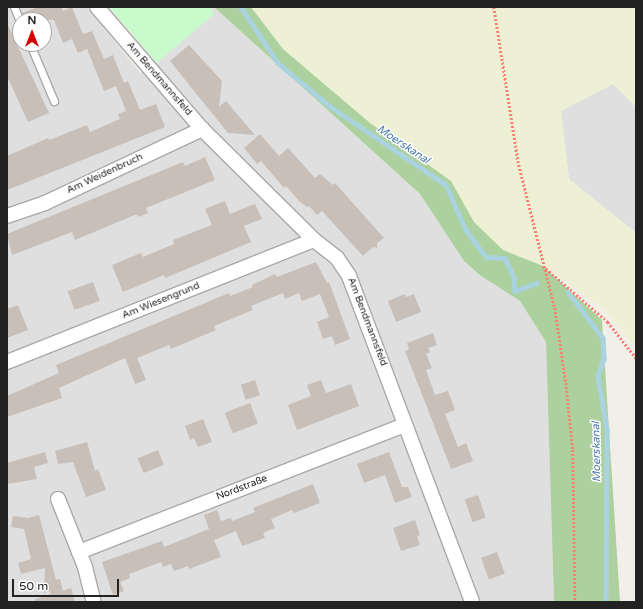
<!DOCTYPE html>
<html>
<head>
<meta charset="utf-8">
<style>
	body { margin:0 }
	#map { position:relative; width:643px; height:609px; overflow:hidden; background:#f2efe9; font-family:"Varela Round",sans-serif }
	div>[style] { position:absolute }
	.residential>* { inset:0; background:#e0dfdf }
	.farmland>* { inset:0; background:#eef0d5 }
	.forest>* { inset:0; background:#add19e }
	.park>* { inset:0; background:#c8facc }
	.stream>* { height:4.5px; margin:-2.25px; padding:0 2.25px; transform-origin:2.25px; border-radius:2.25px; background:#aad3df }
	.building>* { inset:0; background:#c7bfb8; transform-origin:0 0 }
	.path>* { height:2.5px; margin-top:-1.25px; transform-origin:0; background:repeating-linear-gradient(90deg,#fa8072 0 2px,transparent 0 4px) }
	.roads { filter:drop-shadow(1px 0 #a9a9a9) drop-shadow(-1px 0 #a9a9a9) drop-shadow(0 1px #a9a9a9) drop-shadow(0 -1px #a9a9a9) }
	.service>* { height:7px; margin:-3.5px; padding:0 3.5px; transform-origin:3.5px; border-radius:3.5px; background:#fff }
	.minor>* { height:14px; margin:-7px; padding:0 7px; transform-origin:7px; border-radius:7px; background:#fff }
	span { translate:-50% -50%; white-space:nowrap; text-align:center; line-height:1.15; -webkit-text-stroke:3px #fff; paint-order:stroke }
	.street-label { font-size:10px; color:#222 }
	.water-label { font-size:11px; color:#4a7aab; font-style:italic }
	.frame { position:absolute; inset:0; border:8px solid #222; pointer-events:none }
	.north { position:absolute; left:12px; top:12px; width:40px; height:40px; box-sizing:border-box; background:#fff; border:1px solid #a7a7a7; border-radius:50%; rotate:0deg; font-size:11px; font-weight:700; line-height:16px; text-align:center; color:#222 }
	.north::after { content:''; display:block; margin:auto; width:14px; height:18px; background:#d40000; clip-path:polygon(50% 0,100% 100%,50% 72%,0 100%) }
	.scale { position:absolute; left:12px; top:579px; width:107px; height:18px; box-sizing:border-box; border:2px solid #222; border-top:0; padding-left:5px; font-size:12px; line-height:14px; white-space:nowrap; color:#222; -webkit-text-stroke:3px #fff; paint-order:stroke }
</style>
</head>
<body>
<div id="map">
	<div class="residential">
		<div style="clip-path:polygon(evenodd,7px 7px,87px 7px,140px 73px,159px 62px,205px 7px,214px 7px,420px 194px,464px 261px,481px 276px,520px 301px,546px 342px,554px 602px,7px 602px,7px 7px,20px 20px,44px 20px,44px 44px,20px 44px,20px 20px)"></div>
		<div style="clip-path:polygon(613px 84px,636px 107px,636px 233px,569px 179px,561px 111px)"></div>
	</div>
	<div class="farmland">
		<div style="clip-path:polygon(251px 7px,636px 7px,636px 107px,613px 84px,561px 111px,569px 179px,636px 233px,636px 349px,607px 312px,543px 266px,503px 250px,474px 222px,451px 181px,370px 123px,283px 49px)"></div>
	</div>
	<div class="forest">
		<div style="clip-path:polygon(214px 7px,251px 7px,283px 49px,370px 123px,451px 181px,474px 222px,503px 250px,543px 266px,602px 320px,620px 602px,554px 602px,546px 342px,520px 301px,481px 276px,464px 261px,420px 194px)"></div>
	</div>
	<div class="park">
		<div style="clip-path:polygon(109px 7px,211px 7px,214px 14px,157px 63px)"></div>
	</div>
	<div class="stream">
		<div style="left:241px;top:7px;width:67px;rotate:56.5deg"></div>
		<div style="left:278px;top:63px;width:69px;rotate:39.7deg"></div>
		<div style="left:331px;top:107px;width:139px;rotate:34.1deg"></div>
		<div style="left:446px;top:185px;width:49px;rotate:66deg"></div>
		<div style="left:466px;top:230px;width:34px;rotate:53deg"></div>
		<div style="left:486px;top:257px;width:19px;rotate:3deg"></div>
		<div style="left:505px;top:258px;width:21px;rotate:65deg"></div>
		<div style="left:514px;top:277px;width:14px;rotate:86deg"></div>
		<div style="left:515px;top:291px;width:23px;rotate:-20deg"></div>
		<div style="left:568px;top:292px;width:58px;rotate:52.7deg"></div>
		<div style="left:603px;top:338px;width:21px;rotate:87deg"></div>
		<div style="left:604px;top:359px;width:18px;rotate:109deg"></div>
		<div style="left:598px;top:376px;width:55px;rotate:80.5deg"></div>
		<div style="left:607px;top:430px;width:172px;rotate:90.3deg"></div>
	</div>
	<div class="building">
		<div style="clip-path:polygon(38px 7px,61px 7px,63px 11px,72px 7px,83px 34px,92px 31px,104px 59px,113px 55px,124px 83px,128px 81px,140px 110px,156px 104px,165px 127px,7px 190px,7px 156px,48px 138px,49px 140px,87px 125px,90px 132px,120px 119px,118px 114px,126px 111px,116px 86px,104px 91px,87px 49px,78px 53px,72px 39px,63px 43px,54px 20px,25px 20px,22px 13px)"></div>
		<div style="clip-path:polygon(7px 23px,49px 113px,28px 122px,7px 76px)"></div>
		<div style="clip-path:polygon(189px 45px,222px 81px,219px 107px,226px 101px,255px 135px,228px 133px,170px 61px)"></div>
		<div style="clip-path:polygon(260px 134px,279px 156px,288px 148px,315px 178px,320px 174px,333px 185px,335px 183px,384px 238px,377px 243px,377px 248px,373px 247px,363px 256px,322px 211px,317px 215px,309px 206px,307px 207px,300px 202px,286px 186px,284px 188px,261px 161px,257px 164px,244px 148px)"></div>
		<div style="clip-path:polygon(205px 157px,215px 180px,146px 208px,148px 213px,138px 217px,137px 214px,75px 240px,72px 232px,12px 255px,7px 234px,183px 162px,185px 166px)"></div>
		<div style="clip-path:polygon(225px 201px,230px 214px,255px 204px,262px 219px,244px 226px,251px 242px,165px 278px,164px 275px,123px 292px,112px 265px,141px 253px,143px 257px,174px 244px,173px 240px,212px 225px,205px 209px)"></div>
		<div style="clip-path:polygon(316px 262px,327px 283px,329px 282px,350px 339px,335px 345px,332px 336px,323px 339px,317px 322px,329px 317px,320px 294px,302px 301px,299px 293px,285px 299px,283px 293px,251px 306px,253px 310px,214px 326px,216px 330px,171px 349px,169px 345px,137px 358px,146px 380px,135px 384px,125px 358px,59px 388px,62px 398px,7px 417px,7px 396px,59px 373px,56px 365px,229px 293px,230px 296px,253px 287px,252px 285px,275px 274px,277px 277px)"></div>
		<div style="left:93px;top:282px;width:20px;height:27px;rotate:70deg"></div>
		<div style="clip-path:polygon(405px 294px,406px 297px,414px 294px,421px 312px,396px 322px,388px 301px)"></div>
		<div style="clip-path:polygon(18px 305px,28px 330px,7px 338px,7px 309px)"></div>
		<div style="clip-path:polygon(433px 333px,437px 345px,428px 348px,430px 352px,426px 354px,432px 368px,426px 370px,435px 395px,448px 391px,455px 410px,445px 414px,458px 447px,466px 443px,473px 461px,451px 469px,405px 351px,409px 349px,407px 343px)"></div>
		<div style="left:255px;top:380px;width:16px;height:15px;rotate:72deg"></div>
		<div style="clip-path:polygon(321px 380px,326px 393px,351px 384px,359px 406px,297px 430px,288px 405px,311px 396px,307px 385px)"></div>
		<div style="left:250px;top:403px;width:22px;height:27px;rotate:69deg"></div>
		<div style="clip-path:polygon(203px 419px,212px 442px,198px 447px,194px 438px,190px 440px,185px 426px)"></div>
		<div style="clip-path:polygon(87px 442px,95px 471px,98px 469px,106px 490px,86px 497px,73px 462px,58px 464px,55px 451px)"></div>
		<div style="left:158px;top:450px;width:16px;height:22px;rotate:68deg"></div>
		<div style="clip-path:polygon(45px 452px,48px 463px,34px 467px,37px 479px,7px 484px,7px 463px)"></div>
		<div style="clip-path:polygon(389px 452px,402px 487px,408px 487px,412px 497px,395px 503px,385px 475px,364px 483px,357px 464px)"></div>
		<div style="clip-path:polygon(313px 484px,320px 503px,294px 513px,292px 510px,271px 519px,275px 528px,263px 533px,265px 538px,242px 546px,236px 531px,214px 540px,221px 557px,189px 569px,188px 566px,174px 571px,171px 564px,163px 567px,161px 562px,129px 574px,130px 578px,120px 582px,124px 591px,113px 595px,102px 562px,162px 541px,164px 547px,209px 529px,204px 515px,217px 510px,221px 521px,231px 518px,232px 521px,255px 512px,253px 508px)"></div>
		<div style="left:478px;top:495px;width:24px;height:14px;rotate:71deg"></div>
		<div style="clip-path:polygon(39px 515px,56px 580px,60px 579px,63px 591px,71px 588px,75px 602px,35px 602px,35px 599px,51px 594px,50px 591px,44px 593px,45px 568px,21px 574px,18px 563px,31px 559px,24px 529px,11px 527px,13px 516px,28px 518px)"></div>
		<div style="clip-path:polygon(415px 520px,420px 535px,417px 536px,420px 545px,401px 551px,393px 528px)"></div>
		<div style="left:497px;top:552px;width:23px;height:17px;rotate:70deg"></div>
	</div>
	<div class="path">
		<div style="left:494px;top:7px;width:156px;rotate:81.1deg"></div>
		<div style="left:518px;top:161px;width:152px;rotate:75.9deg"></div>
		<div style="left:555px;top:308px;width:76px;rotate:81.7deg"></div>
		<div style="left:566px;top:383px;width:67px;rotate:84deg"></div>
		<div style="left:573px;top:450px;width:152px;rotate:89.2deg"></div>
		<div style="left:543px;top:266px;width:86px;rotate:40.7deg"></div>
		<div style="left:608px;top:322px;width:46px;rotate:52.1deg"></div>
	</div>
	<div class="roads">
		<div class="service">
			<div style="left:14px;top:7px;width:15px;rotate:67deg"></div>
			<div style="left:30px;top:44px;width:62px;rotate:67.2deg"></div>
		</div>
		<div class="minor">
			<div style="left:97px;top:7px;width:161px;rotate:49.3deg"></div>
			<div style="left:202px;top:129px;width:158px;rotate:44.7deg"></div>
			<div style="left:314px;top:240px;width:29px;rotate:38deg"></div>
			<div style="left:337px;top:258px;width:22px;rotate:56deg"></div>
			<div style="left:349px;top:276px;width:348px;rotate:69.3deg"></div>
			<div style="left:7px;top:216px;width:40px;rotate:-18.9deg"></div>
			<div style="left:45px;top:203px;width:174px;rotate:-25.2deg"></div>
			<div style="left:7px;top:362px;width:330px;rotate:-21.7deg"></div>
			<div style="left:58px;top:499px;width:73px;rotate:68.3deg"></div>
			<div style="left:85px;top:567px;width:36px;rotate:76deg"></div>
			<div style="left:79px;top:552px;width:350px;rotate:-21.3deg"></div>
		</div>
	</div>
	<div class="street-label">
		<span style="left:159px;top:79px;rotate:49deg">Am Bendmannsfeld</span>
		<span style="left:105px;top:174px;rotate:-25deg">Am Weidenbruch</span>
		<span style="left:161px;top:301px;rotate:-22deg">Am Wiesengrund</span>
		<span style="left:367px;top:322px;rotate:69deg">Am Bendmannsfeld</span>
		<span style="left:242px;top:488px;rotate:-21deg">Nordstraße</span>
	</div>
	<div class="water-label">
		<span style="left:403px;top:145px;rotate:34deg">Moerskanal</span>
		<span style="left:597px;top:452px;rotate:-91deg">Moerskanal</span>
	</div>
	<div class="frame"></div>
	<div class="north">N</div>
	<div class="scale">50 m</div>
</div>
</body>
</html>
